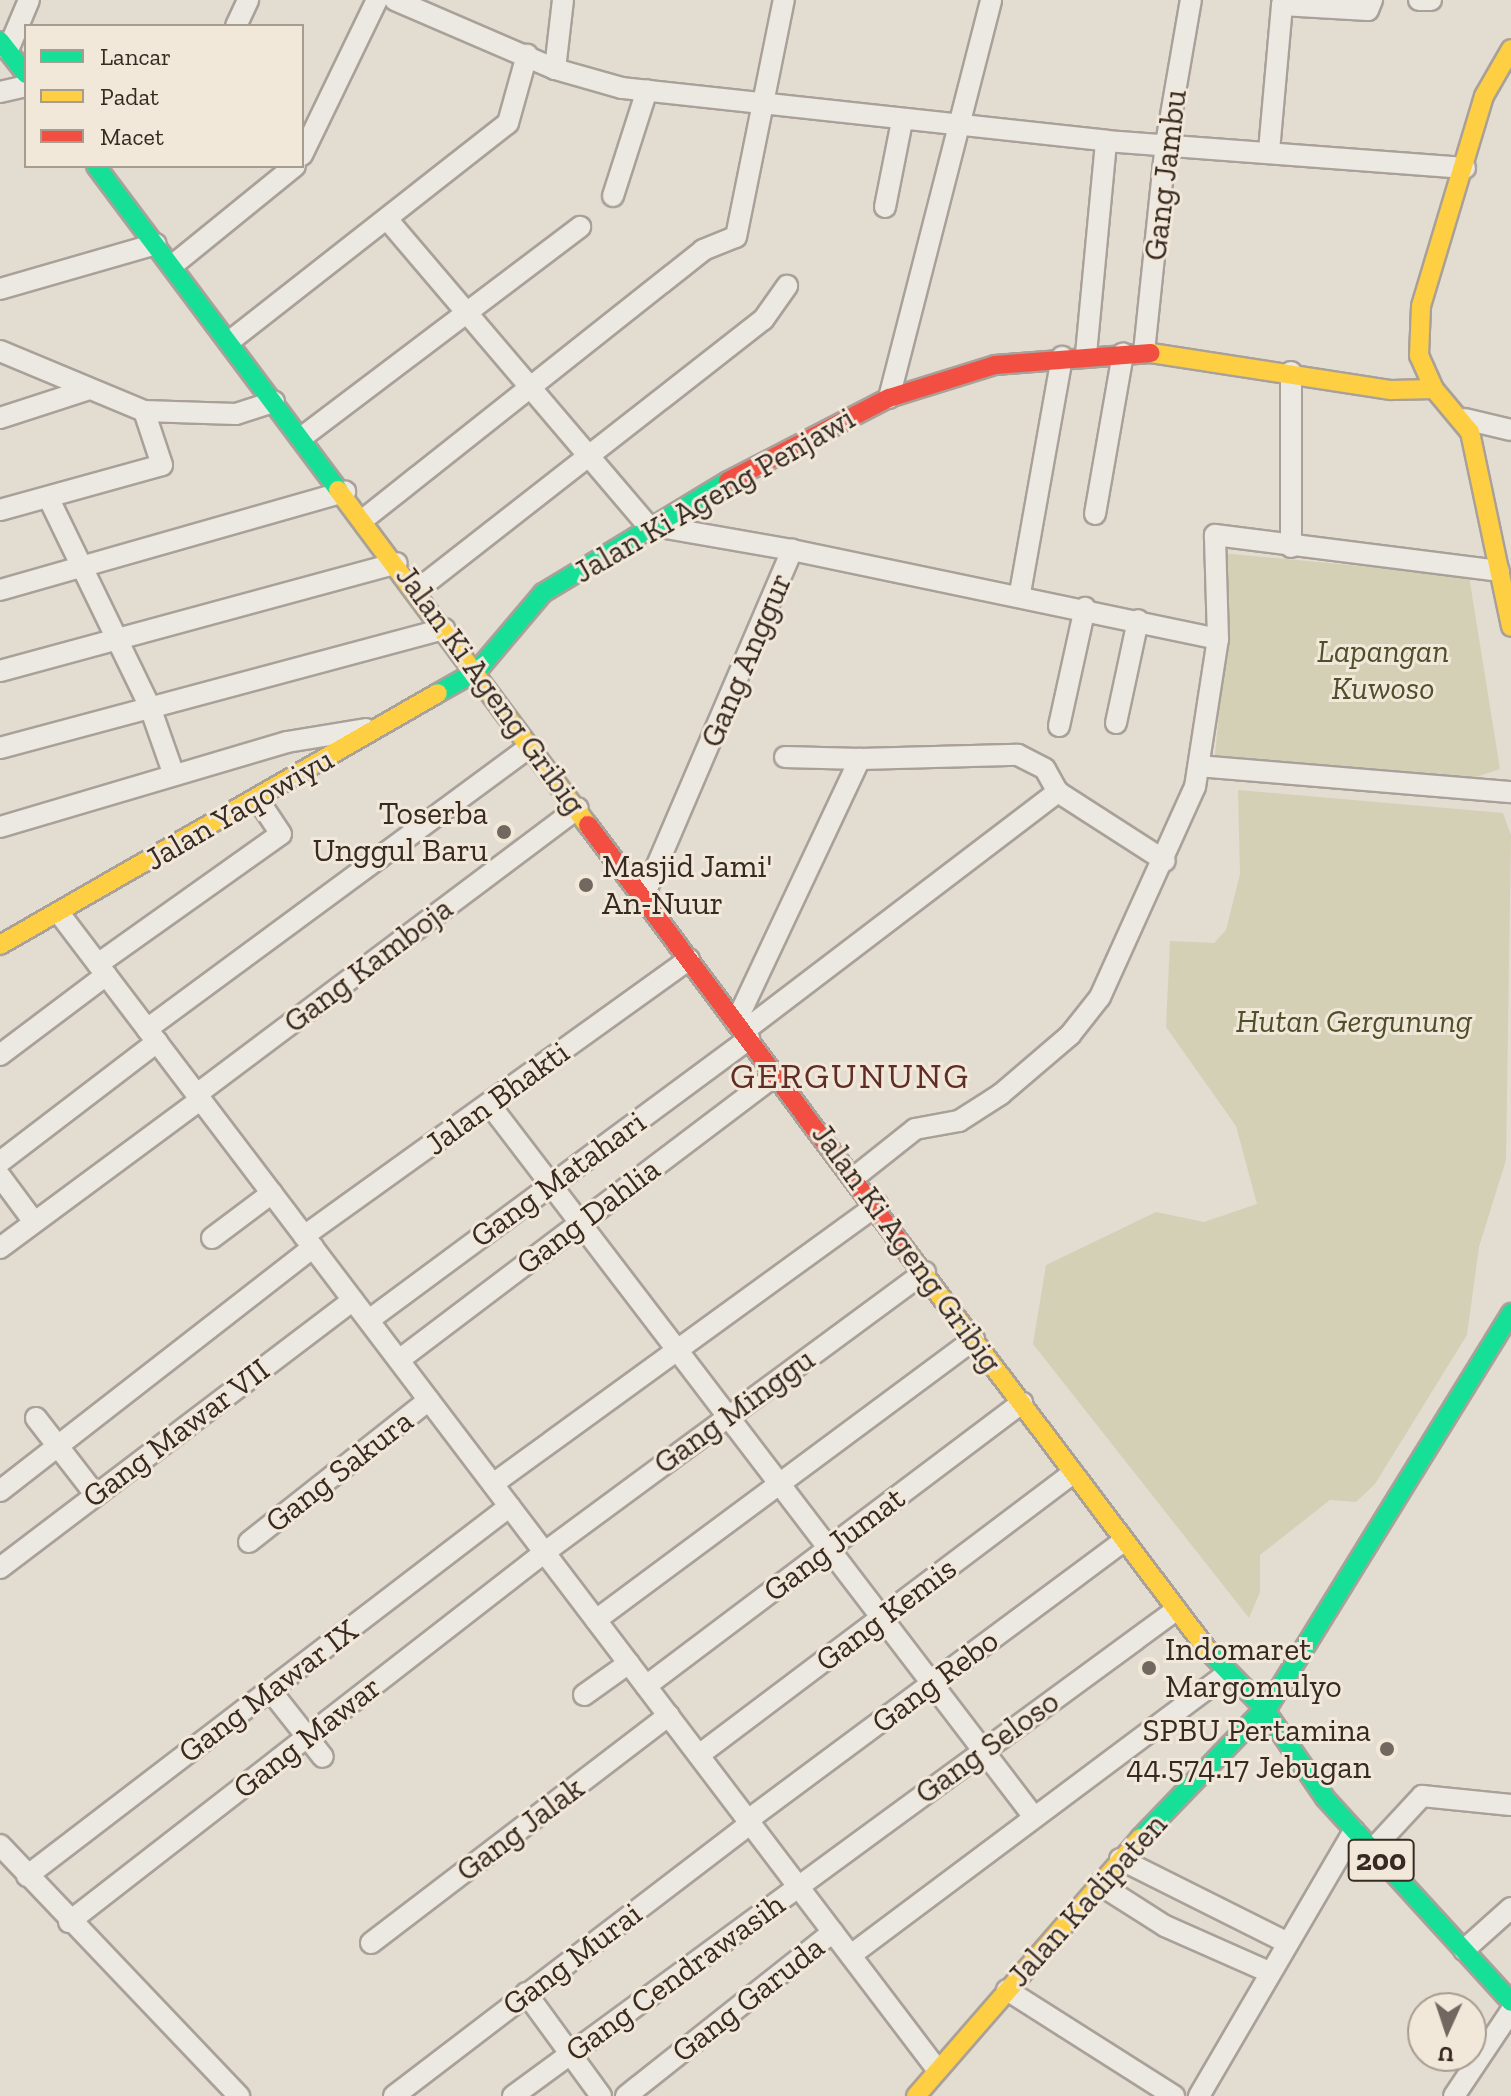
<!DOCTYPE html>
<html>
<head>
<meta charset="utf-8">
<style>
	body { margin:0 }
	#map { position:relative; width:1511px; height:2096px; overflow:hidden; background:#e3dcd1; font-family:"Zilla Slab",serif }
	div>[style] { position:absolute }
	.green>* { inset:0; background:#d4d0b6 }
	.roads { filter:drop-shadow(2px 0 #a9a199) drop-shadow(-2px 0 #a9a199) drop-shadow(0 2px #a9a199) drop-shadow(0 -2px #a9a199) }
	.street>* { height:20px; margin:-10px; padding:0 10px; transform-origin:10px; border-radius:10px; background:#ece8e2 }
	.fast>* { height:18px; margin:-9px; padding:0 9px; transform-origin:9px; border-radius:9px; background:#16e098 }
	.slow>* { height:18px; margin:-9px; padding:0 9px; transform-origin:9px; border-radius:9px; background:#ffcf43 }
	.jam>* { height:18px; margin:-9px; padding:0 9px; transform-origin:9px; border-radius:9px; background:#f24e42 }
	.dots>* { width:22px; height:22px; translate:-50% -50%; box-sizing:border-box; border:4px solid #f2e8d9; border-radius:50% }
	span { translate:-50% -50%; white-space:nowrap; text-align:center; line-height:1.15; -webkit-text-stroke:6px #f2e8d9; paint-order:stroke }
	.shield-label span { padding:2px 6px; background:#f2e8d9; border:2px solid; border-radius:6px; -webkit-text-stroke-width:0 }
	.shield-label { font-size:30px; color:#372a22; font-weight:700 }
	.street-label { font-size:32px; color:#372a22 }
	.park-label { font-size:32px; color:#4c512b; font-style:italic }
	.poi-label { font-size:32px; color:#372a22 }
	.right { translate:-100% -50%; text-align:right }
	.left { translate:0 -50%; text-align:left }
	.quarter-label { font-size:36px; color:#5f2c26; letter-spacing:2px }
	.legend { position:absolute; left:24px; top:24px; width:280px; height:144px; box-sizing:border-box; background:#f2e8d9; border:2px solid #a79c90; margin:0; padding:10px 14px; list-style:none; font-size:24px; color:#372a22 }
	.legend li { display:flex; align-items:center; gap:16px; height:40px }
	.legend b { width:40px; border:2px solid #a79c90 }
	.north { position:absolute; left:1407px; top:1992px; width:80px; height:80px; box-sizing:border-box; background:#f2e8d9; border:2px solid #a79c90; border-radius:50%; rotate:183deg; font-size:22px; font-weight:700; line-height:32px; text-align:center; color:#372a22 }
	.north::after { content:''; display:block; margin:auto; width:28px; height:36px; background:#73685f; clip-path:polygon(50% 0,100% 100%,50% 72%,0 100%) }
</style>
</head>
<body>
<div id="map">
	<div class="green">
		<div style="clip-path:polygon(1222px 553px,1469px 576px,1500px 769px,1467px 780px,1215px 755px,1225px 646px)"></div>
		<div style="clip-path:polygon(1238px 790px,1503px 813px,1511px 835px,1506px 1160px,1479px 1247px,1467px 1335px,1375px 1484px,1356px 1502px,1330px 1500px,1260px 1555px,1260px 1592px,1249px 1618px,1033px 1344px,1046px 1265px,1156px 1212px,1204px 1222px,1257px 1204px,1236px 1126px,1166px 1027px,1170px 941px,1214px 943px,1226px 930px,1240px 874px)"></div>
	</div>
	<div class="roads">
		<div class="street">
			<div style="left:395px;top:0;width:174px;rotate:23.3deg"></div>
			<div style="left:555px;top:69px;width:70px;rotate:15.8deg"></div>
			<div style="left:622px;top:88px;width:487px;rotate:6.2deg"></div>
			<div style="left:1106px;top:141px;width:360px;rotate:4.3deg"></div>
			<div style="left:1419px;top:0;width:12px"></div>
			<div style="left:236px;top:26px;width:29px;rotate:-65deg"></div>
			<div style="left:8px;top:50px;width:54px;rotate:-67.2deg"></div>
			<div style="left:555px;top:69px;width:69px;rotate:-83.4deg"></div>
			<div style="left:0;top:92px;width:27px;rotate:-13deg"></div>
			<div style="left:1269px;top:151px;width:147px;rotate:-84.9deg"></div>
			<div style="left:1282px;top:5px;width:86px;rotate:3.3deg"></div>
			<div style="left:1368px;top:10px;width:11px;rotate:-68deg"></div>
			<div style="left:302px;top:155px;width:172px;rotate:-64.2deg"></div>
			<div style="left:613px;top:196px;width:111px;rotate:-72.2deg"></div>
			<div style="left:885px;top:207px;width:88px;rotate:-78.8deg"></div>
			<div style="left:387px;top:219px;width:406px;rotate:49.6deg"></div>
			<div style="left:173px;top:265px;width:157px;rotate:-39.1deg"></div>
			<div style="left:0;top:289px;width:162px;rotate:-16.1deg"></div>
			<div style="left:230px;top:341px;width:353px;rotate:-38.1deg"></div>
			<div style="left:508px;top:123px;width:71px;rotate:-74.4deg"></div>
			<div style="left:0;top:351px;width:156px;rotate:22.6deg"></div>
			<div style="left:144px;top:411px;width:92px;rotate:1.9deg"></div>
			<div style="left:236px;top:414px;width:40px;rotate:-18deg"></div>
			<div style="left:1144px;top:352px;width:209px;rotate:-84deg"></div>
			<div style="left:1166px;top:144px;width:146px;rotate:-80.2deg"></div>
			<div style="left:1086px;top:354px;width:214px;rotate:-84.6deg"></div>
			<div style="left:1291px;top:372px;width:175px;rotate:90deg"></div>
			<div style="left:889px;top:398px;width:411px;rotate:-75.6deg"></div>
			<div style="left:0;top:418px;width:94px;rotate:-18deg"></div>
			<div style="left:1465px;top:419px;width:47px;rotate:13.4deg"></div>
			<div style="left:301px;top:438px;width:350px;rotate:-37.1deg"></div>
			<div style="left:48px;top:497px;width:233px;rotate:64.1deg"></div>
			<div style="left:150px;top:707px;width:72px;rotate:70.6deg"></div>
			<div style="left:0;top:510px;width:168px;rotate:-15.5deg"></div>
			<div style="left:162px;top:465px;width:57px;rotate:-108.4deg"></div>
			<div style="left:1095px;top:514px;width:163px;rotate:-80.1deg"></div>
			<div style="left:364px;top:519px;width:433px;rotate:-38.4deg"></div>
			<div style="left:703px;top:250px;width:35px;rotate:-22deg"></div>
			<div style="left:736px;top:237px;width:242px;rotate:-78.6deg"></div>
			<div style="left:792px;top:550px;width:435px;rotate:11.8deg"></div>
			<div style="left:0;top:590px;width:359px;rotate:-15.9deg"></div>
			<div style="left:417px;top:590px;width:439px;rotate:-38deg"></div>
			<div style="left:763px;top:320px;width:42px;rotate:-54.8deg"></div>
			<div style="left:1020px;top:593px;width:240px;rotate:-79.9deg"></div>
			<div style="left:0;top:671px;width:411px;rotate:-15.2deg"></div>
			<div style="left:1116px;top:723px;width:105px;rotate:-77.9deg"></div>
			<div style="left:1059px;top:726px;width:121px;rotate:-77.6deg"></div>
			<div style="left:0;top:748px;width:460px;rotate:-15deg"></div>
			<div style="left:785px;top:757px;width:75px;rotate:1.5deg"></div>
			<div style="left:1199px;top:766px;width:313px;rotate:4.8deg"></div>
			<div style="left:0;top:827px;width:299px;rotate:-16.5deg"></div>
			<div style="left:287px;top:742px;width:80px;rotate:-9.3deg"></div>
			<div style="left:643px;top:898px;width:379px;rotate:-66.8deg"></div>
			<div style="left:792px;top:550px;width:140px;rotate:-170.1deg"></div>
			<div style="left:59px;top:913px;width:1450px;rotate:52.79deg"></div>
			<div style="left:98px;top:964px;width:224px;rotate:-35.4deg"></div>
			<div style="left:281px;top:834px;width:43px;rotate:-123.7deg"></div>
			<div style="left:736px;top:1022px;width:291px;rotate:-64.8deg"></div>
			<div style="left:860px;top:759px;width:158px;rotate:-1.5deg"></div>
			<div style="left:1018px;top:755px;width:30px;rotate:27deg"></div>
			<div style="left:1045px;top:769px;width:26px;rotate:61deg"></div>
			<div style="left:1058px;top:792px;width:127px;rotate:32.8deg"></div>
			<div style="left:147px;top:1029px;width:475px;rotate:-36.4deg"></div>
			<div style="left:744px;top:1031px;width:395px;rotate:-37.3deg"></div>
			<div style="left:0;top:1055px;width:133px;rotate:-37deg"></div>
			<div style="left:197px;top:1094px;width:476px;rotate:-36.9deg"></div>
			<div style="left:490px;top:1105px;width:896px;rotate:52.62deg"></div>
			<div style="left:0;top:1162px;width:198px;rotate:-37.4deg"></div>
			<div style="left:0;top:1176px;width:57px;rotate:53.5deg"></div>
			<div style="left:856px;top:1176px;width:75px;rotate:-38.5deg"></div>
			<div style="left:915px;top:1129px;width:45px;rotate:-10.3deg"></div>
			<div style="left:959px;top:1121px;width:50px;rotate:-32.7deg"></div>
			<div style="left:1001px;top:1094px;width:91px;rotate:-40.5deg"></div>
			<div style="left:1070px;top:1035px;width:48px;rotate:-51.7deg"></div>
			<div style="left:1100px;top:997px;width:230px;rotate:-65.7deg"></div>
			<div style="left:1195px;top:787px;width:150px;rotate:-81.2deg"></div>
			<div style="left:1218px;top:639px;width:104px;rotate:-91.7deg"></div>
			<div style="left:1215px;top:535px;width:286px;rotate:7.2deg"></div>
			<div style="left:304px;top:1236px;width:474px;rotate:-35.7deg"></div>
			<div style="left:212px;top:1238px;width:75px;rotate:-36.9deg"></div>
			<div style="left:0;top:1248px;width:250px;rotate:-36.5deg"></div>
			<div style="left:369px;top:1320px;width:473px;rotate:-36.5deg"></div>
			<div style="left:399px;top:1360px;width:474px;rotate:-37.1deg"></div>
			<div style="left:36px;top:1418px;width:96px;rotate:52.2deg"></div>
			<div style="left:493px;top:1484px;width:475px;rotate:-36deg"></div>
			<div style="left:0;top:1491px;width:397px;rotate:-37.9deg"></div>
			<div style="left:249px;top:1542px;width:229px;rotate:-38.3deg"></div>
			<div style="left:0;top:1568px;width:443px;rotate:-37.2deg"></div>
			<div style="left:596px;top:1620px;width:471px;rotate:-36.6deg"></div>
			<div style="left:646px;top:1686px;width:471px;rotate:-37deg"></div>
			<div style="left:270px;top:1690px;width:85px;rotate:51.7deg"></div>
			<div style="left:584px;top:1695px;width:55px;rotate:-35.4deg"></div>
			<div style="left:699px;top:1755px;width:468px;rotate:-37deg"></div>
			<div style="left:748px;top:1820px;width:467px;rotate:-36.6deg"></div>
			<div style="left:0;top:1845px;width:347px;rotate:46.4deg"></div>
			<div style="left:1372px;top:1850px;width:74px;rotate:-47.2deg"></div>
			<div style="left:1422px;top:1796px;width:89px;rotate:5.8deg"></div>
			<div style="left:1120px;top:1859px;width:186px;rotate:26.6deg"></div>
			<div style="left:27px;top:1876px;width:608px;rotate:-37.45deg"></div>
			<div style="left:1099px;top:1884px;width:78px;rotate:32.5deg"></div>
			<div style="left:1165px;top:1926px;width:114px;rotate:23.9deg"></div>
			<div style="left:69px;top:1922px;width:603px;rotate:-37.86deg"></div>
			<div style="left:545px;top:1552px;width:472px;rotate:-36.4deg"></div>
			<div style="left:371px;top:1943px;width:375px;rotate:-37.4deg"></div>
			<div style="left:1464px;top:1950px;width:63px;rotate:-41.8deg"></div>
			<div style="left:851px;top:1955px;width:469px;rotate:-36.8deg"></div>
			<div style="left:1007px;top:1990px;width:198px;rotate:32.4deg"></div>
			<div style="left:526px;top:1993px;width:127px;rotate:53.9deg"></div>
			<div style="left:394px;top:2096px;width:449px;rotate:-37.4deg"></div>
			<div style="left:513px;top:2096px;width:822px;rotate:-36.24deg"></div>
			<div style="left:626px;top:2096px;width:264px;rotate:-38.4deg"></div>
			<div style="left:1199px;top:2096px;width:307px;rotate:-59.7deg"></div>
			<div style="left:1454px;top:2096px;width:102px;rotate:-56.2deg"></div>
		</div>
		<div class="fast">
			<div style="left:0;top:41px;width:42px;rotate:51.8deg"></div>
			<div style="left:96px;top:166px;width:404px;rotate:53.2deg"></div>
			<div style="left:438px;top:693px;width:45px;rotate:-29.4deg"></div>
			<div style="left:477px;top:671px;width:102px;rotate:-49.8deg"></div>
			<div style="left:543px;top:593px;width:216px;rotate:-31.2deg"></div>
			<div style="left:1209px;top:1652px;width:77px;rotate:45.5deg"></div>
			<div style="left:1263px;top:1707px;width:110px;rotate:55.7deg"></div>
			<div style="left:1325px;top:1798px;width:276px;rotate:47.6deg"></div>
			<div style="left:1266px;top:1710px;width:467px;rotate:-58.3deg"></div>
			<div style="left:1140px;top:1838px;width:179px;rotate:-46.1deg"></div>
		</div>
		<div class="slow">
			<div style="left:1151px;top:353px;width:243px;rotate:8.8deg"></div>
			<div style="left:1391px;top:390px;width:43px;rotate:-1.3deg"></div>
			<div style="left:1434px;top:389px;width:36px;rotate:-114deg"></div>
			<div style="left:1419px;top:356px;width:50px;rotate:-87.7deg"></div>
			<div style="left:1421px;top:306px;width:219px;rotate:-73.3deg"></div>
			<div style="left:1484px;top:96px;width:54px;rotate:-60.1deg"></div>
			<div style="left:1434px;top:389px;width:56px;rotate:50.1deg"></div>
			<div style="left:1470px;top:432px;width:199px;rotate:78.1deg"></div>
			<div style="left:338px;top:490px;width:418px;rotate:53.3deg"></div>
			<div style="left:0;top:945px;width:505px;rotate:-29.91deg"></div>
			<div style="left:904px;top:1248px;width:506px;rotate:52.95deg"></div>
			<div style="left:916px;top:2096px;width:342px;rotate:-49deg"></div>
		</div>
		<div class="jam">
			<div style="left:728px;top:481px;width:181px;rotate:-27.3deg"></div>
			<div style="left:889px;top:398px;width:111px;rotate:-17.3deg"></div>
			<div style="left:995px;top:365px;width:156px;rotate:-4.4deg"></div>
			<div style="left:588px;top:825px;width:528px;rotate:53.24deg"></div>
		</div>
	</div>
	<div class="dots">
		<div style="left:504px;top:832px;background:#73685f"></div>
		<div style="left:586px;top:885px;background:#73685f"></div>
		<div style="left:1149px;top:1668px;background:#73685f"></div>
		<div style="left:1387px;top:1749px;background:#73685f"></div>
	</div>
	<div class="shield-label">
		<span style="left:1381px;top:1860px">200</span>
	</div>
	<div class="street-label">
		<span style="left:1165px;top:175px;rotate:-83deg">Gang Jambu</span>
		<span style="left:714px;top:495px;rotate:-30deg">Jalan Ki Ageng Penjawi</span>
		<span style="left:746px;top:660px;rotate:-67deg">Gang Anggur</span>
		<span style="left:491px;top:690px;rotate:54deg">Jalan Ki Ageng Gribig</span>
		<span style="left:239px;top:809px;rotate:-30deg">Jalan Yaqowiyu</span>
		<span style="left:368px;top:965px;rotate:-37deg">Gang Kamboja</span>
		<span style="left:497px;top:1098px;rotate:-36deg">Jalan Bhakti</span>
		<span style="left:558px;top:1179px;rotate:-36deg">Gang Matahari</span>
		<span style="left:588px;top:1216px;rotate:-37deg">Gang Dahlia</span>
		<span style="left:907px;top:1248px;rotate:54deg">Jalan Ki Ageng Gribig</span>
		<span style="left:734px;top:1411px;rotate:-36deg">Gang Minggu</span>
		<span style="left:176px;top:1433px;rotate:-37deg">Gang Mawar VII</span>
		<span style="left:339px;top:1471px;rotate:-38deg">Gang Sakura</span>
		<span style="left:834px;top:1544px;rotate:-37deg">Gang Jumat</span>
		<span style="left:886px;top:1614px;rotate:-37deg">Gang Kemis</span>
		<span style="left:935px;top:1681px;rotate:-37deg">Gang Rebo</span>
		<span style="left:268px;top:1691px;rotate:-37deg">Gang Mawar IX</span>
		<span style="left:307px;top:1737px;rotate:-38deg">Gang Mawar</span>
		<span style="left:987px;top:1747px;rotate:-36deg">Gang Seloso</span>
		<span style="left:520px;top:1829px;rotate:-37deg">Gang Jalak</span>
		<span style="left:1087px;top:1900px;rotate:-48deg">Jalan Kadipaten</span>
		<span style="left:572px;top:1959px;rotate:-37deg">Gang Murai</span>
		<span style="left:675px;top:1977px;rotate:-36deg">Gang Cendrawasih</span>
		<span style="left:748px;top:1999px;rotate:-38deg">Gang Garuda</span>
	</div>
	<div class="park-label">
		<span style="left:1383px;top:670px">Lapangan<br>Kuwoso</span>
		<span style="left:1354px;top:1021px">Hutan Gergunung</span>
	</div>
	<div class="poi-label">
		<span class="right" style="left:488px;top:832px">Toserba<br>Unggul Baru</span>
		<span class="left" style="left:602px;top:885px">Masjid Jami'<br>An-Nuur</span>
		<span class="left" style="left:1165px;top:1668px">Indomaret<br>Margomulyo</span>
		<span class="right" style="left:1371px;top:1749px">SPBU Pertamina<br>44.574.17 Jebugan</span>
	</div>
	<div class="quarter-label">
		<span style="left:850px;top:1076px">GERGUNUNG</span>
	</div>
	<ul class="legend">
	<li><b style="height:10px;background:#16e098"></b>Lancar</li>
	<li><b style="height:10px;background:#ffcf43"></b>Padat</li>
	<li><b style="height:10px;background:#f24e42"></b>Macet</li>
	</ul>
	<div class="north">U</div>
</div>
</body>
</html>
